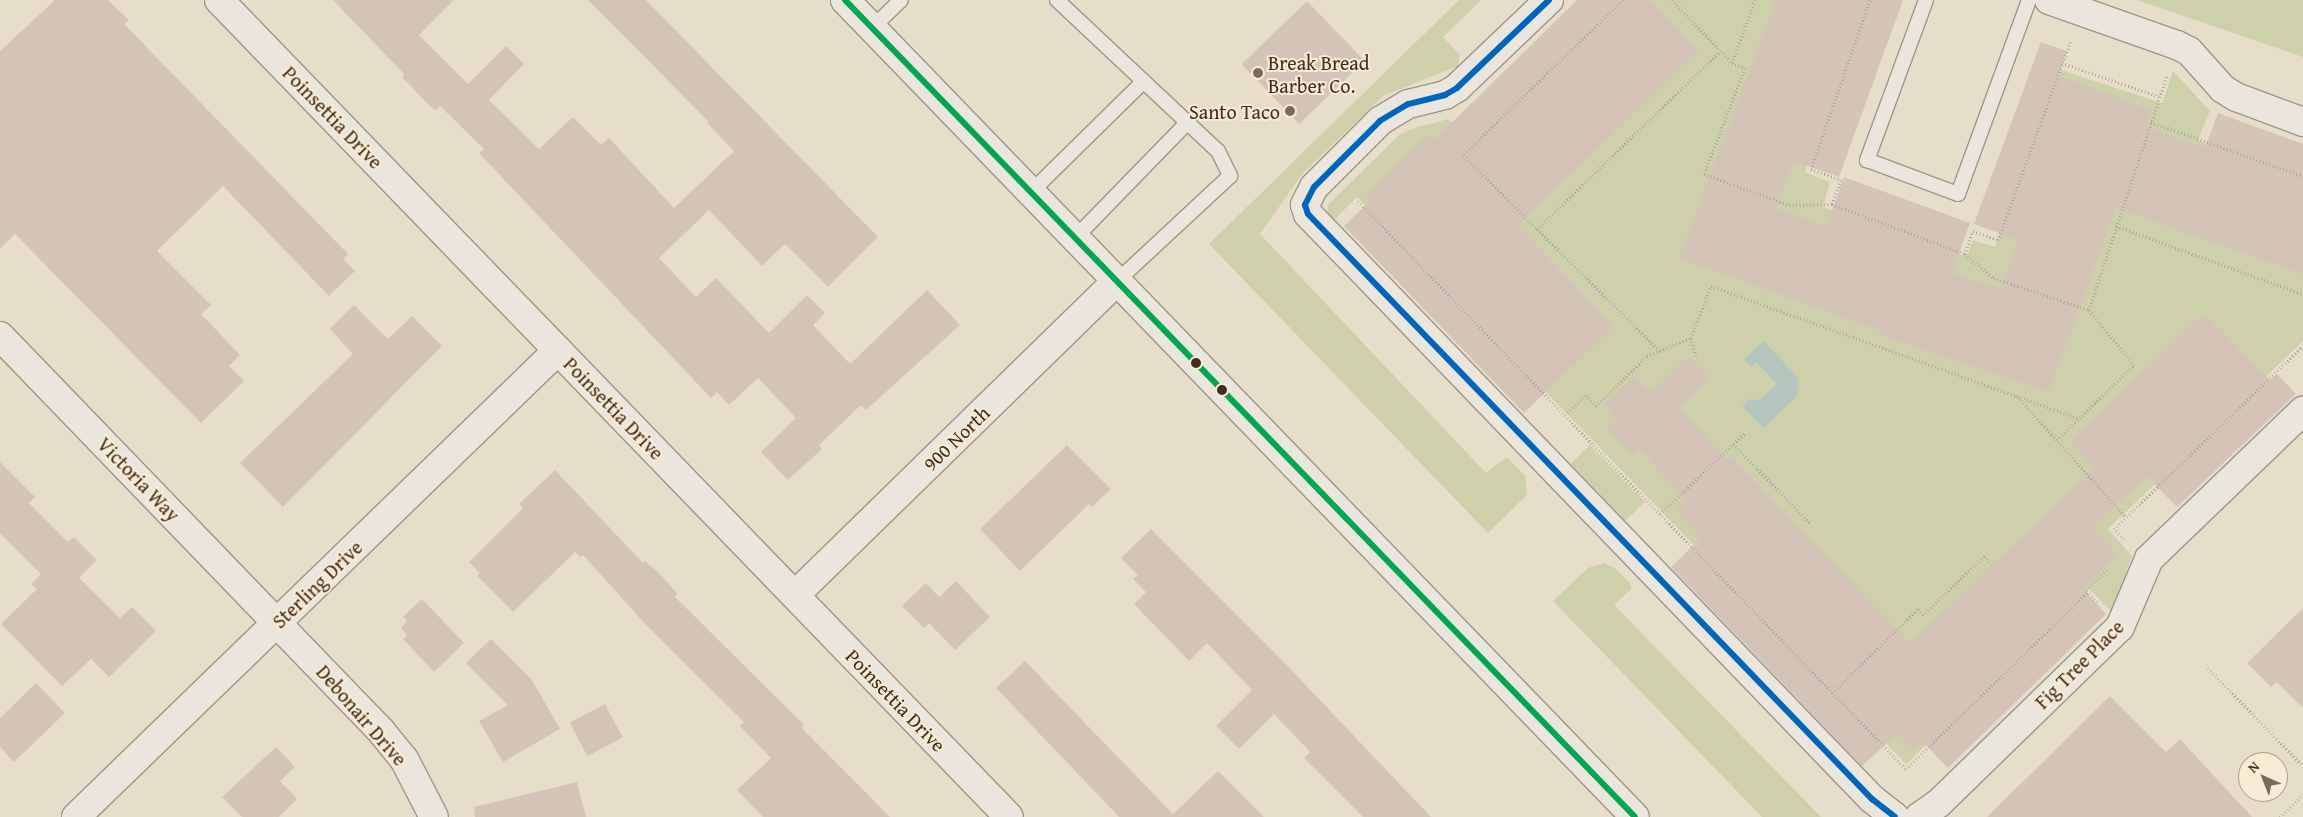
<!DOCTYPE html>
<html>
<head>
<meta charset="utf-8">
<style>
	body { margin:0 }
	#map { position:relative; width:2303px; height:817px; overflow:hidden; background:#e7deca; font-family:"Gentium Book Plus",serif }
	div>[style] { position:absolute }
	.green>* { inset:0; background:#cecfab; transform-origin:0 0 }
	.water>* { inset:0; background:#b4c6be }
	.building>* { inset:0; background:#d4c4b8; transform-origin:0 0 }
	.path>* { height:3px; margin-top:-1.5px; transform-origin:0; background:repeating-linear-gradient(90deg,#aea89f 0 1px,transparent 0 3.5px) }
	.roads { filter:drop-shadow(1px 0 #9e9589) drop-shadow(-1px 0 #9e9589) drop-shadow(0 1px #9e9589) drop-shadow(0 -1px #9e9589) }
	.service>* { height:14px; margin:-7px; padding:0 7px; transform-origin:7px; border-radius:7px; background:#ebe6dd }
	.minor>* { height:28px; margin:-14px; padding:0 14px; transform-origin:14px; border-radius:14px; background:#ebe6dd }
	.secondary>* { height:28px; margin:-14px; padding:0 14px; transform-origin:14px; border-radius:14px; background:#ebe6dd }
	.bus-1>* { height:6px; margin:-3px; padding:0 3px; transform-origin:3px; border-radius:3px; background:#00a651 }
	.bus-2>* { height:6px; margin:-3px; padding:0 3px; transform-origin:3px; border-radius:3px; background:#0065bd }
	.dots>* { width:14px; height:14px; translate:-50% -50%; box-sizing:border-box; border:2px solid #f8ecd4; border-radius:50% }
	span { translate:-50% -50%; white-space:nowrap; text-align:center; line-height:1.15; -webkit-text-stroke:4px #f8ecd4; paint-order:stroke }
	.poi-label { font-size:20px; color:#432c1e }
	.left { translate:0 -50%; text-align:left }
	.right { translate:-100% -50%; text-align:right }
	.street-label { font-size:20px; color:#432c1e }
	.north { position:absolute; left:2238px; top:752px; width:50px; height:50px; box-sizing:border-box; background:#f8ecd4; border:1px solid #b09f8b; border-radius:50%; rotate:316deg; font-size:14px; font-weight:700; line-height:20px; text-align:center; color:#432c1e }
	.north::after { content:''; display:block; margin:auto; width:18px; height:22px; background:#7c6a5a; clip-path:polygon(50% 0,100% 100%,50% 72%,0 100%) }
</style>
</head>
<body>
<div id="map">
	<div class="green">
		<div style="clip-path:polygon(1459px 0,1481px 0,1443px 37px,1460px 55px,1458px 66px,1383px 96px,1303px 173px,1260px 234px,1486px 473px,1507px 457px,1525px 476px,1527px 495px,1488px 533px,1209px 244px)"></div>
		<div style="clip-path:polygon(1626px 0,1862px 0,1805px 172px,1830px 182px,1823px 207px,1960px 255px,1968px 253px,1973px 240px,1995px 247px,2061px 70px,2162px 103px,2173px 71px,2210px 111px,2198px 140px,2303px 179px,2303px 341px,2108px 529px,2132px 556px,2112px 612px,2089px 589px,1906px 764px,1357px 197px,1333px 221px,1327px 215px,1328px 205px,1399px 135px,1411px 129px,1448px 119px,1474px 147px)"></div>
		<div style="clip-path:polygon(2137px 0,2303px 0,2303px 57px)"></div>
		<div style="left:1590px;top:445px;width:79px;height:27px;rotate:46deg"></div>
		<div style="clip-path:polygon(1604px 563px,1615px 568px,1630px 583px,1631px 589px,1614px 605px,1821px 817px,1762px 817px,1553px 601px,1588px 568px)"></div>
	</div>
	<div class="water">
		<div style="clip-path:polygon(1764px 341px,1798px 378px,1799px 384px,1796px 397px,1764px 428px,1742px 406px,1749px 399px,1759px 400px,1777px 384px,1756px 362px,1751px 367px,1744px 359px)"></div>
	</div>
	<div class="building">
		<div style="clip-path:polygon(55px 0,108px 0,129px 20px,124px 24px,348px 254px,343px 259px,355px 271px,329px 296px,223px 186px,157px 251px,211px 305px,201px 314px,240px 355px,229px 366px,244px 381px,201px 423px,15px 234px,0 249px,0 51px)"></div>
		<div style="clip-path:polygon(333px 0,454px 0,419px 35px,468px 84px,506px 46px,524px 64px,489px 100px,539px 149px,573px 117px,601px 145px,609px 138px,674px 208px,734px 151px,708px 124px,709px 122px,588px 0,646px 0,878px 237px,828px 287px,785px 244px,762px 266px,709px 210px,659px 258px,696px 297px,716px 278px,769px 333px,807px 295px,825px 313px,813px 325px,850px 364px,927px 290px,960px 325px,866px 410px,861px 405px,819px 445px,822px 449px,788px 480px,761px 452px,796px 418px,758px 378px,729px 405px,717px 392px,711px 398px,479px 153px,484px 149px,440px 106px,435px 111px,402px 77px,404px 74px)"></div>
		<div style="clip-path:polygon(1577px 0,1650px 0,1699px 50px,1518px 226px,1614px 326px,1524px 413px,1344px 226px,1370px 201px,1365px 195px,1428px 134px,1434px 140px)"></div>
		<div style="clip-path:polygon(1776px 0,1903px 0,1839px 177px,1794px 161px,1776px 208px,1826px 227px,1844px 177px,1970px 223px,1952px 273px,2000px 289px,2018px 240px,1974px 224px,2041px 42px,2067px 51px,2058px 76px,2152px 110px,2146px 127px,2205px 148px,2218px 113px,2303px 144px,2303px 274px,2116px 208px,2049px 392px,1880px 335px,1881px 331px,1679px 258px)"></div>
		<div style="left:1307px;top:1px;width:83px;height:91px;rotate:46deg"></div>
		<div style="clip-path:polygon(354px 305px,388px 339px,412px 316px,442px 346px,283px 507px,240px 463px,353px 354px,330px 329px)"></div>
		<div style="clip-path:polygon(2204px 313px,2270px 380px,2277px 374px,2296px 394px,2177px 507px,2146px 476px,2092px 528px,2118px 555px,2083px 589px,2106px 614px,1948px 768px,1923px 742px,1914px 751px,1898px 733px,1862px 766px,1671px 567px,1701px 538px,1675px 510px,1686px 499px,1639px 449px,1633px 455px,1607px 429px,1617px 420px,1603px 405px,1634px 376px,1650px 392px,1689px 356px,1711px 379px,1679px 408px,1727px 459px,1731px 456px,1910px 643px,2094px 468px,2070px 442px)"></div>
		<div style="clip-path:polygon(1067px 445px,1111px 489px,1092px 507px,1089px 504px,1020px 571px,980px 529px)"></div>
		<div style="clip-path:polygon(0 462px,35px 497px,29px 503px,68px 542px,74px 537px,97px 560px,79px 578px,120px 618px,132px 607px,156px 631px,109px 677px,91px 659px,62px 686px,1px 624px,37px 589px,31px 584px,41px 574px,0 533px)"></div>
		<div style="clip-path:polygon(555px 470px,643px 563px,645px 561px,659px 573px,678px 594px,675px 597px,785px 706px,804px 725px,801px 727px,890px 817px,763px 817px,737px 790px,771px 758px,740px 726px,744px 722px,647px 626px,583px 555px,580px 557px,575px 552px,513px 612px,477px 576px,480px 573px,469px 562px,523px 508px,519px 504px)"></div>
		<div style="clip-path:polygon(1151px 529px,1280px 658px,1431px 817px,1363px 817px,1304px 758px,1310px 752px,1274px 714px,1239px 749px,1216px 726px,1252px 690px,1207px 643px,1189px 661px,1134px 604px,1146px 592px,1133px 579px,1138px 575px,1121px 558px)"></div>
		<div style="clip-path:polygon(956px 581px,990px 617px,955px 650px,929px 623px,924px 628px,902px 606px,926px 583px,939px 597px)"></div>
		<div style="clip-path:polygon(422px 599px,464px 643px,434px 672px,403px 639px,407px 635px,401px 628px,407px 621px,403px 617px)"></div>
		<div style="clip-path:polygon(2303px 608px,2303px 708px,2277px 682px,2271px 687px,2247px 663px)"></div>
		<div style="clip-path:polygon(491px 639px,532px 680px,560px 729px,503px 762px,479px 721px,508px 705px,466px 663px)"></div>
		<div style="clip-path:polygon(1025px 661px,1173px 814px,1218px 771px,1264px 817px,1119px 817px,996px 688px)"></div>
		<div style="clip-path:polygon(36px 683px,65px 713px,14px 762px,0 747px,0 718px)"></div>
		<div style="clip-path:polygon(2110px 696px,2166px 752px,2180px 739px,2252px 817px,1987px 817px)"></div>
		<div style="left:605px;top:704px;width:38px;height:40px;rotate:62deg"></div>
		<div style="clip-path:polygon(276px 747px,295px 767px,280px 781px,297px 799px,279px 817px,242px 817px,222px 797px)"></div>
		<div style="clip-path:polygon(577px 782px,586px 817px,475px 817px,474px 807px)"></div>
	</div>
	<div class="path">
		<div style="left:1623px;top:0;width:223px;rotate:135.9deg"></div>
		<div style="left:1463px;top:155px;width:278px;rotate:44.9deg"></div>
		<div style="left:1672px;top:0;width:87px;rotate:46.4deg"></div>
		<div style="left:1732px;top:63px;width:14px;rotate:21deg"></div>
		<div style="left:1745px;top:68px;width:114px;rotate:111.1deg"></div>
		<div style="left:1704px;top:174px;width:90px;rotate:20deg"></div>
		<div style="left:1789px;top:205px;width:43px;rotate:-1.3deg"></div>
		<div style="left:1870px;top:0;width:179px;rotate:109.2deg"></div>
		<div style="left:1811px;top:169px;width:32px;rotate:20deg"></div>
		<div style="left:1841px;top:180px;width:26px;rotate:111deg"></div>
		<div style="left:1832px;top:204px;width:142px;rotate:20.6deg"></div>
		<div style="left:1965px;top:254px;width:24px;rotate:-71deg"></div>
		<div style="left:1973px;top:231px;width:27px;rotate:20deg"></div>
		<div style="left:1998px;top:240px;width:213px;rotate:-69.9deg"></div>
		<div style="left:1732px;top:63px;width:67px;rotate:-69.9deg"></div>
		<div style="left:2062px;top:63px;width:104px;rotate:19.1deg"></div>
		<div style="left:2151px;top:122px;width:161px;rotate:19.6deg"></div>
		<div style="left:1358px;top:201px;width:789px;rotate:46.03deg"></div>
		<div style="left:1906px;top:769px;width:254px;rotate:-44.2deg"></div>
		<div style="left:2116px;top:226px;width:199px;rotate:20deg"></div>
		<div style="left:1537px;top:229px;width:256px;rotate:-44.1deg"></div>
		<div style="left:1965px;top:254px;width:38px;rotate:40deg"></div>
		<div style="left:1994px;top:278px;width:100px;rotate:18.6deg"></div>
		<div style="left:1691px;top:338px;width:56px;rotate:-69deg"></div>
		<div style="left:1711px;top:286px;width:392px;rotate:19.8deg"></div>
		<div style="left:2016px;top:395px;width:164px;rotate:48deg"></div>
		<div style="left:1565px;top:415px;width:29px;rotate:-44deg"></div>
		<div style="left:1586px;top:395px;width:15px;rotate:48deg"></div>
		<div style="left:1596px;top:406px;width:71px;rotate:-44.4deg"></div>
		<div style="left:1647px;top:356px;width:48px;rotate:-22.2deg"></div>
		<div style="left:1691px;top:338px;width:18px;rotate:74deg"></div>
		<div style="left:2057px;top:440px;width:107px;rotate:-44.2deg"></div>
		<div style="left:2134px;top:365px;width:71px;rotate:-129.3deg"></div>
		<div style="left:2089px;top:310px;width:248px;rotate:-71.6deg"></div>
		<div style="left:1733px;top:444px;width:110px;rotate:45.7deg"></div>
		<div style="left:1660px;top:514px;width:117px;rotate:-43.6deg"></div>
		<div style="left:2124px;top:539px;width:14px;rotate:-135deg"></div>
		<div style="left:2114px;top:529px;width:263px;rotate:-44.1deg"></div>
		<div style="left:2097px;top:602px;width:16px;rotate:-133deg"></div>
		<div style="left:2086px;top:590px;width:32px;rotate:-44deg"></div>
		<div style="left:2208px;top:668px;width:136px;rotate:45.9deg"></div>
		<div style="left:1832px;top:693px;width:120px;rotate:-44.3deg"></div>
		<div style="left:1918px;top:609px;width:8px;rotate:50deg"></div>
		<div style="left:1923px;top:615px;width:85px;rotate:-44deg"></div>
		<div style="left:1984px;top:556px;width:11px;rotate:49deg"></div>
		<div style="left:2280px;top:817px;width:32px;rotate:-44deg"></div>
	</div>
	<div class="roads">
		<div class="service">
			<div style="left:1057px;top:0;width:221px;rotate:43.2deg"></div>
			<div style="left:1218px;top:151px;width:28px;rotate:64deg"></div>
			<div style="left:1230px;top:176px;width:154px;rotate:137.1deg"></div>
			<div style="left:1926px;top:0;width:171px;rotate:110.2deg"></div>
			<div style="left:1867px;top:160px;width:97px;rotate:20.5deg"></div>
			<div style="left:1958px;top:194px;width:207px;rotate:-69.9deg"></div>
			<div style="left:872px;top:28px;width:40px;rotate:-44deg"></div>
			<div style="left:1031px;top:192px;width:158px;rotate:-44.5deg"></div>
			<div style="left:1075px;top:238px;width:162px;rotate:-45.8deg"></div>
		</div>
		<div class="minor">
			<div style="left:219px;top:0;width:1136px;rotate:45.96deg"></div>
			<div style="left:1549px;top:0;width:127px;rotate:136.3deg"></div>
			<div style="left:1457px;top:88px;width:14px;rotate:150deg"></div>
			<div style="left:1445px;top:95px;width:38px;rotate:166deg"></div>
			<div style="left:1408px;top:104px;width:33px;rotate:149deg"></div>
			<div style="left:1380px;top:121px;width:93px;rotate:135deg"></div>
			<div style="left:1314px;top:187px;width:20px;rotate:117deg"></div>
			<div style="left:1305px;top:205px;width:9px;rotate:72deg"></div>
			<div style="left:1308px;top:214px;width:813px;rotate:46.05deg"></div>
			<div style="left:1872px;top:799px;width:29px;rotate:38deg"></div>
			<div style="left:2049px;top:0;width:136px;rotate:19.4deg"></div>
			<div style="left:2177px;top:45px;width:13px;rotate:27deg"></div>
			<div style="left:2189px;top:51px;width:51px;rotate:48.2deg"></div>
			<div style="left:2223px;top:89px;width:15px;rotate:32deg"></div>
			<div style="left:2236px;top:97px;width:72px;rotate:20.5deg"></div>
			<div style="left:0;top:336px;width:549px;rotate:46.03deg"></div>
			<div style="left:381px;top:731px;width:36px;rotate:51deg"></div>
			<div style="left:404px;top:759px;width:65px;rotate:62.7deg"></div>
			<div style="left:795px;top:595px;width:450px;rotate:-44.3deg"></div>
			<div style="left:76px;top:817px;width:671px;rotate:-44.09deg"></div>
			<div style="left:1919px;top:817px;width:24px;rotate:-35deg"></div>
			<div style="left:1939px;top:803px;width:252px;rotate:-44.2deg"></div>
			<div style="left:2120px;top:627px;width:74px;rotate:-66.9deg"></div>
			<div style="left:2149px;top:559px;width:214px;rotate:-43.9deg"></div>
		</div>
		<div class="secondary">
			<div style="left:845px;top:0;width:1136px;rotate:45.96deg"></div>
		</div>
	</div>
	<div class="bus-1">
		<div style="left:845px;top:0;width:1136px;rotate:45.96deg"></div>
	</div>
	<div class="bus-2">
		<div style="left:1549px;top:0;width:127px;rotate:136.3deg"></div>
		<div style="left:1457px;top:88px;width:14px;rotate:150deg"></div>
		<div style="left:1445px;top:95px;width:38px;rotate:166deg"></div>
		<div style="left:1408px;top:104px;width:33px;rotate:149deg"></div>
		<div style="left:1380px;top:121px;width:93px;rotate:135deg"></div>
		<div style="left:1314px;top:187px;width:20px;rotate:117deg"></div>
		<div style="left:1305px;top:205px;width:9px;rotate:72deg"></div>
		<div style="left:1308px;top:214px;width:813px;rotate:46.05deg"></div>
		<div style="left:1872px;top:799px;width:29px;rotate:38deg"></div>
	</div>
	<div class="dots">
		<div style="left:1258px;top:73px;background:#7c6a5a"></div>
		<div style="left:1290px;top:111px;background:#7c6a5a"></div>
		<div style="left:1196px;top:363px;background:#432c1e"></div>
		<div style="left:1222px;top:390px;background:#432c1e"></div>
	</div>
	<div class="poi-label">
		<span class="left" style="left:1268px;top:74px">Break Bread<br>Barber Co.</span>
		<span class="right" style="left:1280px;top:111px">Santo Taco</span>
	</div>
	<div class="street-label">
		<span style="left:333px;top:117px;rotate:46deg">Poinsettia Drive</span>
		<span style="left:614px;top:408px;rotate:46deg">Poinsettia Drive</span>
		<span style="left:956px;top:438px;rotate:-44deg">900 North</span>
		<span style="left:139px;top:479px;rotate:46deg">Victoria Way</span>
		<span style="left:317px;top:584px;rotate:-44deg">Sterling Drive</span>
		<span style="left:2079px;top:664px;rotate:-45deg">Fig Tree Place</span>
		<span style="left:896px;top:700px;rotate:46deg">Poinsettia Drive</span>
		<span style="left:362px;top:715px;rotate:49deg">Debonair Drive</span>
	</div>
	<div class="north">N</div>
</div>
</body>
</html>
